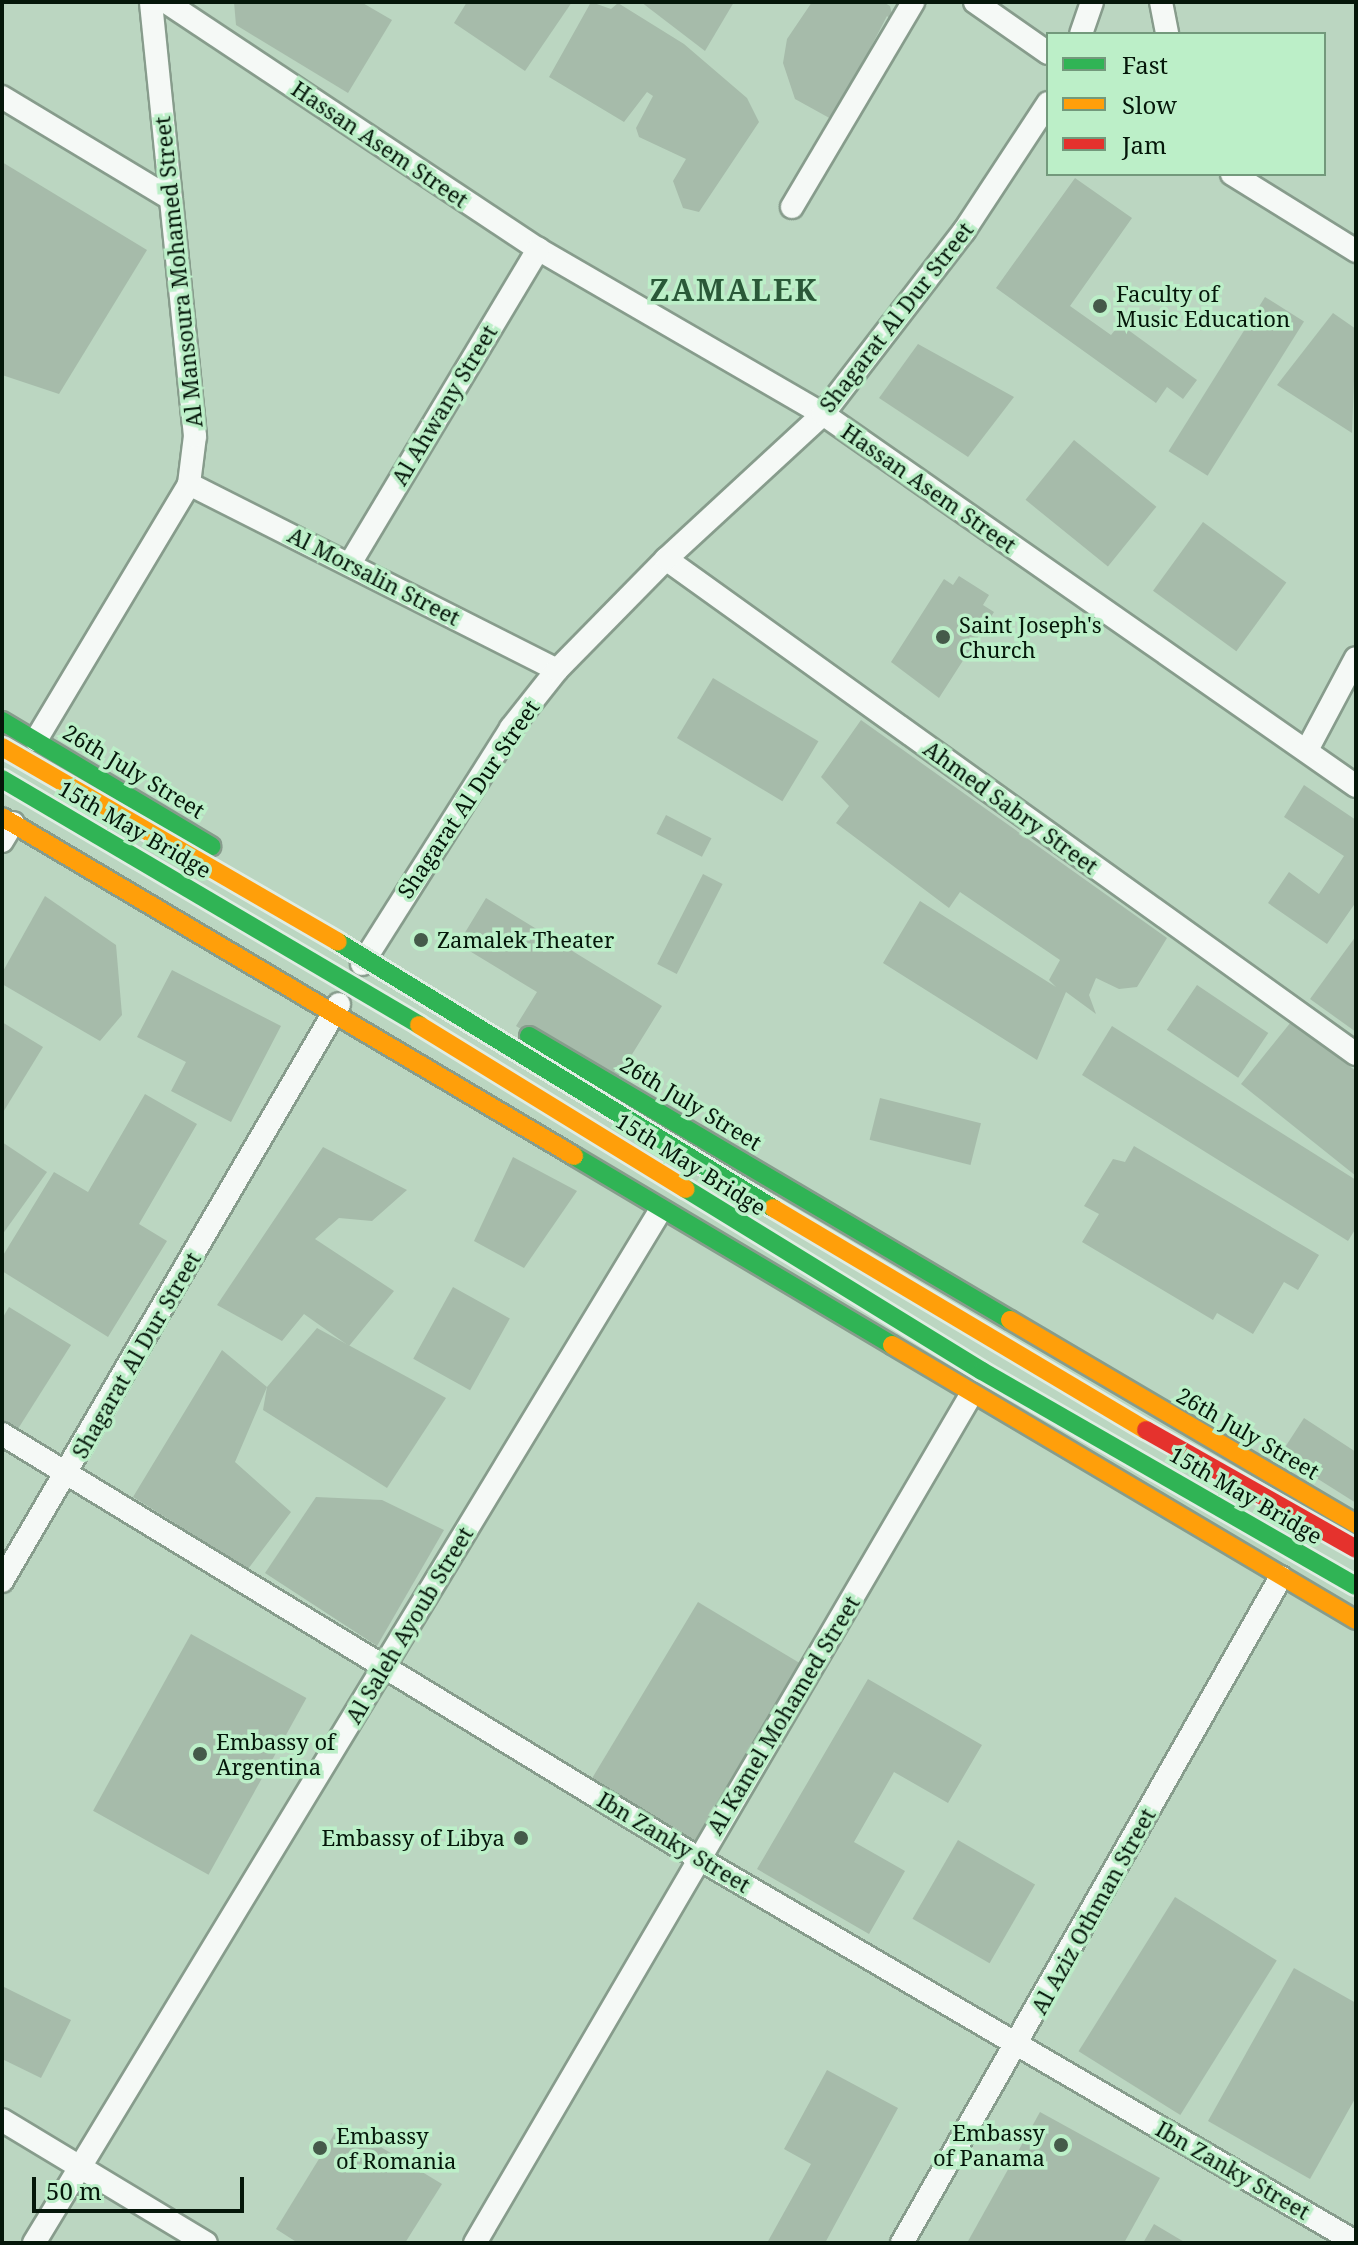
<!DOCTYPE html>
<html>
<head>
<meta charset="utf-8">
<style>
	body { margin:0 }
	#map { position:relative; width:1358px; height:2245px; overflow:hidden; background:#bbd6c1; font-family:"Noto Serif",serif }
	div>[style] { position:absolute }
	.building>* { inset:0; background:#a6bbaa; transform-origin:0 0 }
	.roads { filter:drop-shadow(2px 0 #879c8c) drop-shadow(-2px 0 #879c8c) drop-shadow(0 2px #879c8c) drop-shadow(0 -2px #879c8c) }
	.street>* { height:22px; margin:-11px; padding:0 11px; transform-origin:11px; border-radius:11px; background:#f5f9f6 }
	.fast>* { height:18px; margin:-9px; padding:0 9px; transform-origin:9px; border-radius:9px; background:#30b455 }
	.slow>* { height:18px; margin:-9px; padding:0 9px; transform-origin:9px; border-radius:9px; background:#ff9f0a }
	.bridges { filter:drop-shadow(2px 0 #e0ede3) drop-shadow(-2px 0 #e0ede3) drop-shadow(0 2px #e0ede3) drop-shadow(0 -2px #e0ede3) }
	.fast-bridge>* { height:18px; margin:-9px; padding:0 9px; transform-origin:9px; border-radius:9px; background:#30b455 }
	.slow-bridge>* { height:18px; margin:-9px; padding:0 9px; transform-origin:9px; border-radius:9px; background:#ff9f0a }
	.jam-bridge>* { height:18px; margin:-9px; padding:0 9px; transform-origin:9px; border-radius:9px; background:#e5322d }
	.dots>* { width:22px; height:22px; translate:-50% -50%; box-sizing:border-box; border:4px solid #bcefc8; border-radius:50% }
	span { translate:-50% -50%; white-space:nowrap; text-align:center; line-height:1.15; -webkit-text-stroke:7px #bcefc8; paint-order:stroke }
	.street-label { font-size:22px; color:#05170a }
	.poi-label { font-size:22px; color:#05170a }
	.left { translate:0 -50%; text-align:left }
	.right { translate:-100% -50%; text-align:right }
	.district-label { font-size:30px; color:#2a5838; font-weight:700; letter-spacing:2px }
	.frame { position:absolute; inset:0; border:4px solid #05170a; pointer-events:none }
	.legend { position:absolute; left:1046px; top:32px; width:280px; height:144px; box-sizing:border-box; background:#bcefc8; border:2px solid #73997c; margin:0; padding:10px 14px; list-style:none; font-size:24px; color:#05170a }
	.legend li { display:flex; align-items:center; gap:16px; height:40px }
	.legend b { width:40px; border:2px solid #73997c }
	.scale { position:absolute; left:32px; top:2177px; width:212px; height:36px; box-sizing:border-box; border:4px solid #05170a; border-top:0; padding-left:10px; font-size:24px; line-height:28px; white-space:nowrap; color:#05170a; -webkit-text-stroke:6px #bcefc8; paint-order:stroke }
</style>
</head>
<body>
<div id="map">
	<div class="building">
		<div style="clip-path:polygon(234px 2px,361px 2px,392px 20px,348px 93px,236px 25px)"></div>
		<div style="clip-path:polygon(467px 2px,572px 2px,525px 71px,454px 23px)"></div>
		<div style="clip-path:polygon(591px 2px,611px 9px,618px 3px,684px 44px,747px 98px,759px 122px,699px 212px,683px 208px,673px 181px,686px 159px,639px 137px,636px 128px,653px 96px,647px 92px,624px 122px,549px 77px)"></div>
		<div style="clip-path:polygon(641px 2px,734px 2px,705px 51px)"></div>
		<div style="clip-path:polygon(812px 2px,883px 2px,890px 6px,894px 23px,887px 16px,833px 120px,795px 99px,783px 63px,787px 39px)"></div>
		<div style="clip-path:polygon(2px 162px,147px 250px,59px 394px,2px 375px)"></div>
		<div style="clip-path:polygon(1075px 178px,1132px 218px,1070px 306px,1111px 335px,1120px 324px,1197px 380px,1183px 399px,1167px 387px,1156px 403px,996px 288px)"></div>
		<div style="left:1265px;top:297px;width:46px;height:182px;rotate:32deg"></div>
		<div style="clip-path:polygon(1333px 313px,1356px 329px,1352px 433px,1277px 385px)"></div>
		<div style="clip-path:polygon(918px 344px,1014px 397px,968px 457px,879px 398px)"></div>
		<div style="left:1074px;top:440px;width:106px;height:77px;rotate:39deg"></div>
		<div style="left:1203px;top:522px;width:103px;height:85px;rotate:36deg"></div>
		<div style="clip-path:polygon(959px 576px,989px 595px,983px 605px,994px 612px,939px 698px,891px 662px,944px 579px,953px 585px)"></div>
		<div style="left:713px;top:678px;width:123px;height:70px;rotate:31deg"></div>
		<div style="clip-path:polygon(861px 720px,1167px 938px,1137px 987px,1119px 989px,1096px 978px,1089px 995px,1096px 1014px,1066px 992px,1037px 1060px,883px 963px,920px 901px,1056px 987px,1049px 980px,1060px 960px,960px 892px,949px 908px,836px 823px,849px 806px,821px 777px)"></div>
		<div style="clip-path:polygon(1304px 785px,1356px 820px,1356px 902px,1327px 944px,1268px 903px,1289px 872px,1319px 894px,1344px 856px,1284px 817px)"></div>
		<div style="left:666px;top:815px;width:51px;height:21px;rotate:27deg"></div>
		<div style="left:703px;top:874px;width:22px;height:101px;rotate:27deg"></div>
		<div style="clip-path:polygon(45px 896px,116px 945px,122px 1015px,100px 1041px,2px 984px,2px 973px)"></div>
		<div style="clip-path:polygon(486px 898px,662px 1006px,613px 1085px,516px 1026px,537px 992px,458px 944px)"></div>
		<div style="clip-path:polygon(1356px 936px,1356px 1032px,1310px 999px)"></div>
		<div style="clip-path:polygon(172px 970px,281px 1026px,231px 1122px,171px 1091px,186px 1062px,137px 1037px)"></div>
		<div style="left:1197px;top:985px;width:86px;height:54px;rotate:34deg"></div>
		<div style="clip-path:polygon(2px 1022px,43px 1047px,2px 1114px)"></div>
		<div style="clip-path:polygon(1291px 1022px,1356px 1071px,1356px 1176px,1241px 1084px)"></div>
		<div style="clip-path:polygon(1112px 1026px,1356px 1180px,1356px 1228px,1348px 1241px,1082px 1075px)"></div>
		<div style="clip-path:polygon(145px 1094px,197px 1124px,139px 1224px,167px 1241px,108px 1337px,2px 1271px,2px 1257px,54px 1172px,88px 1192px)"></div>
		<div style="left:880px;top:1098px;width:104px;height:43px;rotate:14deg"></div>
		<div style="clip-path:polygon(2px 1142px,47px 1172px,2px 1235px)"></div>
		<div style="clip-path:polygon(1134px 1146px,1319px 1255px,1298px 1290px,1284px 1282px,1253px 1334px,1217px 1313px,1213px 1320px,1082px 1242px,1099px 1214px,1084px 1206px,1113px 1159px,1125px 1162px)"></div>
		<div style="clip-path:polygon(323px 1147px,407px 1190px,372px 1221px,339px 1218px,315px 1239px,394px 1291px,349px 1346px,304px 1314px,282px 1341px,217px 1305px)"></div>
		<div style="clip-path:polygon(513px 1157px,577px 1191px,524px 1268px,474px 1241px)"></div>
		<div style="left:453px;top:1287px;width:65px;height:82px;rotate:29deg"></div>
		<div style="clip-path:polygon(9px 1307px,71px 1345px,16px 1432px,2px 1423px,2px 1319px)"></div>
		<div style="clip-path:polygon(317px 1328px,446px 1398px,387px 1488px,263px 1410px,267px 1387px)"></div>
		<div style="clip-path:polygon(222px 1350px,267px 1387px,235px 1462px,291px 1512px,248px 1569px,133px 1497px)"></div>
		<div style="clip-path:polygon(1304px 1418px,1356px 1452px,1356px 1503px,1280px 1455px)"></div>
		<div style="clip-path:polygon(316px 1497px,382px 1500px,444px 1530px,377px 1646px,265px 1573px)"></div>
		<div style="left:698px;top:1602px;width:121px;height:210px;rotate:31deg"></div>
		<div style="left:191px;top:1634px;width:132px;height:202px;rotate:29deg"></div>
		<div style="clip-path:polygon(868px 1679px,982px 1745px,948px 1803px,894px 1772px,854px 1842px,905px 1871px,869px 1934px,757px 1869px)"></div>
		<div style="left:958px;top:1840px;width:89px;height:91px;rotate:30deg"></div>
		<div style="left:1175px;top:1897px;width:120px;height:182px;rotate:32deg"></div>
		<div style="clip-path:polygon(1294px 1968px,1356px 2003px,1356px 2097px,1310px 2179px,1208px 2121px)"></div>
		<div style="clip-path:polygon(2px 1986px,71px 2020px,41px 2078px,2px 2059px)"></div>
		<div style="clip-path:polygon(827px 2070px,898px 2108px,825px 2243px,767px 2243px,811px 2164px,784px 2149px)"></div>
		<div style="clip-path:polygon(1040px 2112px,1160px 2178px,1124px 2243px,967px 2243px)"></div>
		<div style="clip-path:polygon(341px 2123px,442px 2184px,405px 2243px,298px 2243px,276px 2229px)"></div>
		<div style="clip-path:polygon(1154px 2224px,1186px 2243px,1143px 2243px)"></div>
	</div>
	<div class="roads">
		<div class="street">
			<div style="left:166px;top:2px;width:447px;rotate:33.6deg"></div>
			<div style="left:538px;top:249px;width:329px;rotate:30.1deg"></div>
			<div style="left:823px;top:414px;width:650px;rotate:34.91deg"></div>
			<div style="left:975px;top:2px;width:89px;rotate:34.9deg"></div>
			<div style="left:1161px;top:2px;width:33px;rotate:79deg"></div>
			<div style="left:1081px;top:34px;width:34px;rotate:-71deg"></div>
			<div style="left:2px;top:97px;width:197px;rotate:31.1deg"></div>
			<div style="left:1232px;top:174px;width:146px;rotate:31.8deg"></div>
			<div style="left:792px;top:207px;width:238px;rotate:-59.4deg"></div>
			<div style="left:189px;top:484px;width:412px;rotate:26.8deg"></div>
			<div style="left:666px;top:559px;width:849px;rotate:35.66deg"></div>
			<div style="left:351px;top:562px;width:365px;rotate:-59.1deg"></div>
			<div style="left:36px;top:740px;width:298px;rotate:-59.1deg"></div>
			<div style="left:189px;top:484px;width:48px;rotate:-82.9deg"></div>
			<div style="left:195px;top:436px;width:436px;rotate:-95.8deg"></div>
			<div style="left:1307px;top:750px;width:104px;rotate:-62deg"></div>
			<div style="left:2px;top:841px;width:21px;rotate:-59deg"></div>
			<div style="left:362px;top:964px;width:279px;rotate:-57.7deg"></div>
			<div style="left:511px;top:728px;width:74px;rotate:-51.6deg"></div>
			<div style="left:557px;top:670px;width:156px;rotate:-45.5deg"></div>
			<div style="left:666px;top:559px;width:214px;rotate:-42.7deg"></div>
			<div style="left:823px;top:414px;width:231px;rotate:-52.4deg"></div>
			<div style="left:964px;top:231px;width:153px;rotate:-56.7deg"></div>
			<div style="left:2px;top:1434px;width:815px;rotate:31.35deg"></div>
			<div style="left:698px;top:1858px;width:757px;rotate:30.29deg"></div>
			<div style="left:2px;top:1581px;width:668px;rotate:-59.71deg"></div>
			<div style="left:2px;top:2120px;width:238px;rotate:31.1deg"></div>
			<div style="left:34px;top:2243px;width:1207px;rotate:-58.76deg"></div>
			<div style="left:475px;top:2243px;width:982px;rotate:-59.68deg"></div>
			<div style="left:902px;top:2243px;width:766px;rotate:-60.36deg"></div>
		</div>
		<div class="fast">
			<div style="left:2px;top:721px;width:244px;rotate:30.9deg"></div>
			<div style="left:529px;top:1036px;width:559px;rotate:30.56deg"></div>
			<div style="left:574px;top:1156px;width:370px;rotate:30.7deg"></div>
		</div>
		<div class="slow">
			<div style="left:2px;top:817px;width:665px;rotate:30.65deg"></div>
			<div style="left:1010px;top:1320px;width:402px;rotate:30.5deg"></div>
			<div style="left:892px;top:1345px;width:539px;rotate:30.65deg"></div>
		</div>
	</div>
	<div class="bridges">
		<div class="fast-bridge">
			<div style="left:2px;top:779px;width:484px;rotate:30.5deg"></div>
			<div style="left:338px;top:942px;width:510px;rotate:31.45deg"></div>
			<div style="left:686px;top:1189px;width:347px;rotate:31.6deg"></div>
			<div style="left:982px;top:1371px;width:431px;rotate:29.9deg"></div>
		</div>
		<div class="slow-bridge">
			<div style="left:2px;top:747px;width:388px;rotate:30.1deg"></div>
			<div style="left:419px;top:1025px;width:313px;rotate:31.6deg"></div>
			<div style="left:773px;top:1208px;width:434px;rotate:30.8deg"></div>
		</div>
		<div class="jam-bridge">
			<div style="left:1146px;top:1430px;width:241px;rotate:29.5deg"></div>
		</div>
	</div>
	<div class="dots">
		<div style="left:1100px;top:306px;background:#455a4a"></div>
		<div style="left:943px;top:637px;background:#455a4a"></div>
		<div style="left:421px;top:940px;background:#455a4a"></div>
		<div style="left:200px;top:1754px;background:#455a4a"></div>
		<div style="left:521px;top:1838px;background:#455a4a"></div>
		<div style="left:1061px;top:2145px;background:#455a4a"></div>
		<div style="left:320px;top:2148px;background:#455a4a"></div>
	</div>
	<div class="street-label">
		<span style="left:380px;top:144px;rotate:34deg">Hassan Asem Street</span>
		<span style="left:178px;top:272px;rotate:-96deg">Al Mansoura Mohamed Street</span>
		<span style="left:896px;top:317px;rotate:-52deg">Shagarat Al Dur Street</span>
		<span style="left:444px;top:405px;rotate:-59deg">Al Ahwany Street</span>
		<span style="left:929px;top:488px;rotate:35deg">Hassan Asem Street</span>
		<span style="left:374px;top:576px;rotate:27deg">Al Morsalin Street</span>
		<span style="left:134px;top:771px;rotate:31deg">26th July Street</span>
		<span style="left:468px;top:799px;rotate:-56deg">Shagarat Al Dur Street</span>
		<span style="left:1011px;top:807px;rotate:36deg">Ahmed Sabry Street</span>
		<span style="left:135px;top:829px;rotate:30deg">15th May Bridge</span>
		<span style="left:691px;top:1103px;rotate:31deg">26th July Street</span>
		<span style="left:691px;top:1164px;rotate:32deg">15th May Bridge</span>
		<span style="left:136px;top:1355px;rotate:-60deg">Shagarat Al Dur Street</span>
		<span style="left:1248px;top:1433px;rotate:30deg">26th July Street</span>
		<span style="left:1246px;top:1495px;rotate:30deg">15th May Bridge</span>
		<span style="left:409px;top:1625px;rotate:-59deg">Al Saleh Ayoub Street</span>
		<span style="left:783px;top:1715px;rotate:-59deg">Al Kamel Mohamed Street</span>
		<span style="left:674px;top:1842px;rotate:31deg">Ibn Zanky Street</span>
		<span style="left:1093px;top:1911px;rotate:-61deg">Al Aziz Othman Street</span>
		<span style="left:1233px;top:2170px;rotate:30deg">Ibn Zanky Street</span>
	</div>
	<div class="poi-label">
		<span class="left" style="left:1116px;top:306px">Faculty of<br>Music Education</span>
		<span class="left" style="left:959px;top:637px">Saint Joseph's<br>Church</span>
		<span class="left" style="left:437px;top:940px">Zamalek Theater</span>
		<span class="left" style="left:216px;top:1754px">Embassy of<br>Argentina</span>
		<span class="right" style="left:505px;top:1838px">Embassy of Libya</span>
		<span class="right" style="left:1045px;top:2145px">Embassy<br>of Panama</span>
		<span class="left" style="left:336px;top:2148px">Embassy<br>of Romania</span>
	</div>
	<div class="district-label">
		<span style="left:734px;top:290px">ZAMALEK</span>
	</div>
	<div class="frame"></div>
	<ul class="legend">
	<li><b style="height:10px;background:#30b455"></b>Fast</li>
	<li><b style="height:10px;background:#ff9f0a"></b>Slow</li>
	<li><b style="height:10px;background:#e5322d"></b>Jam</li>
	</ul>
	<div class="scale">50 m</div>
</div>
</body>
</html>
